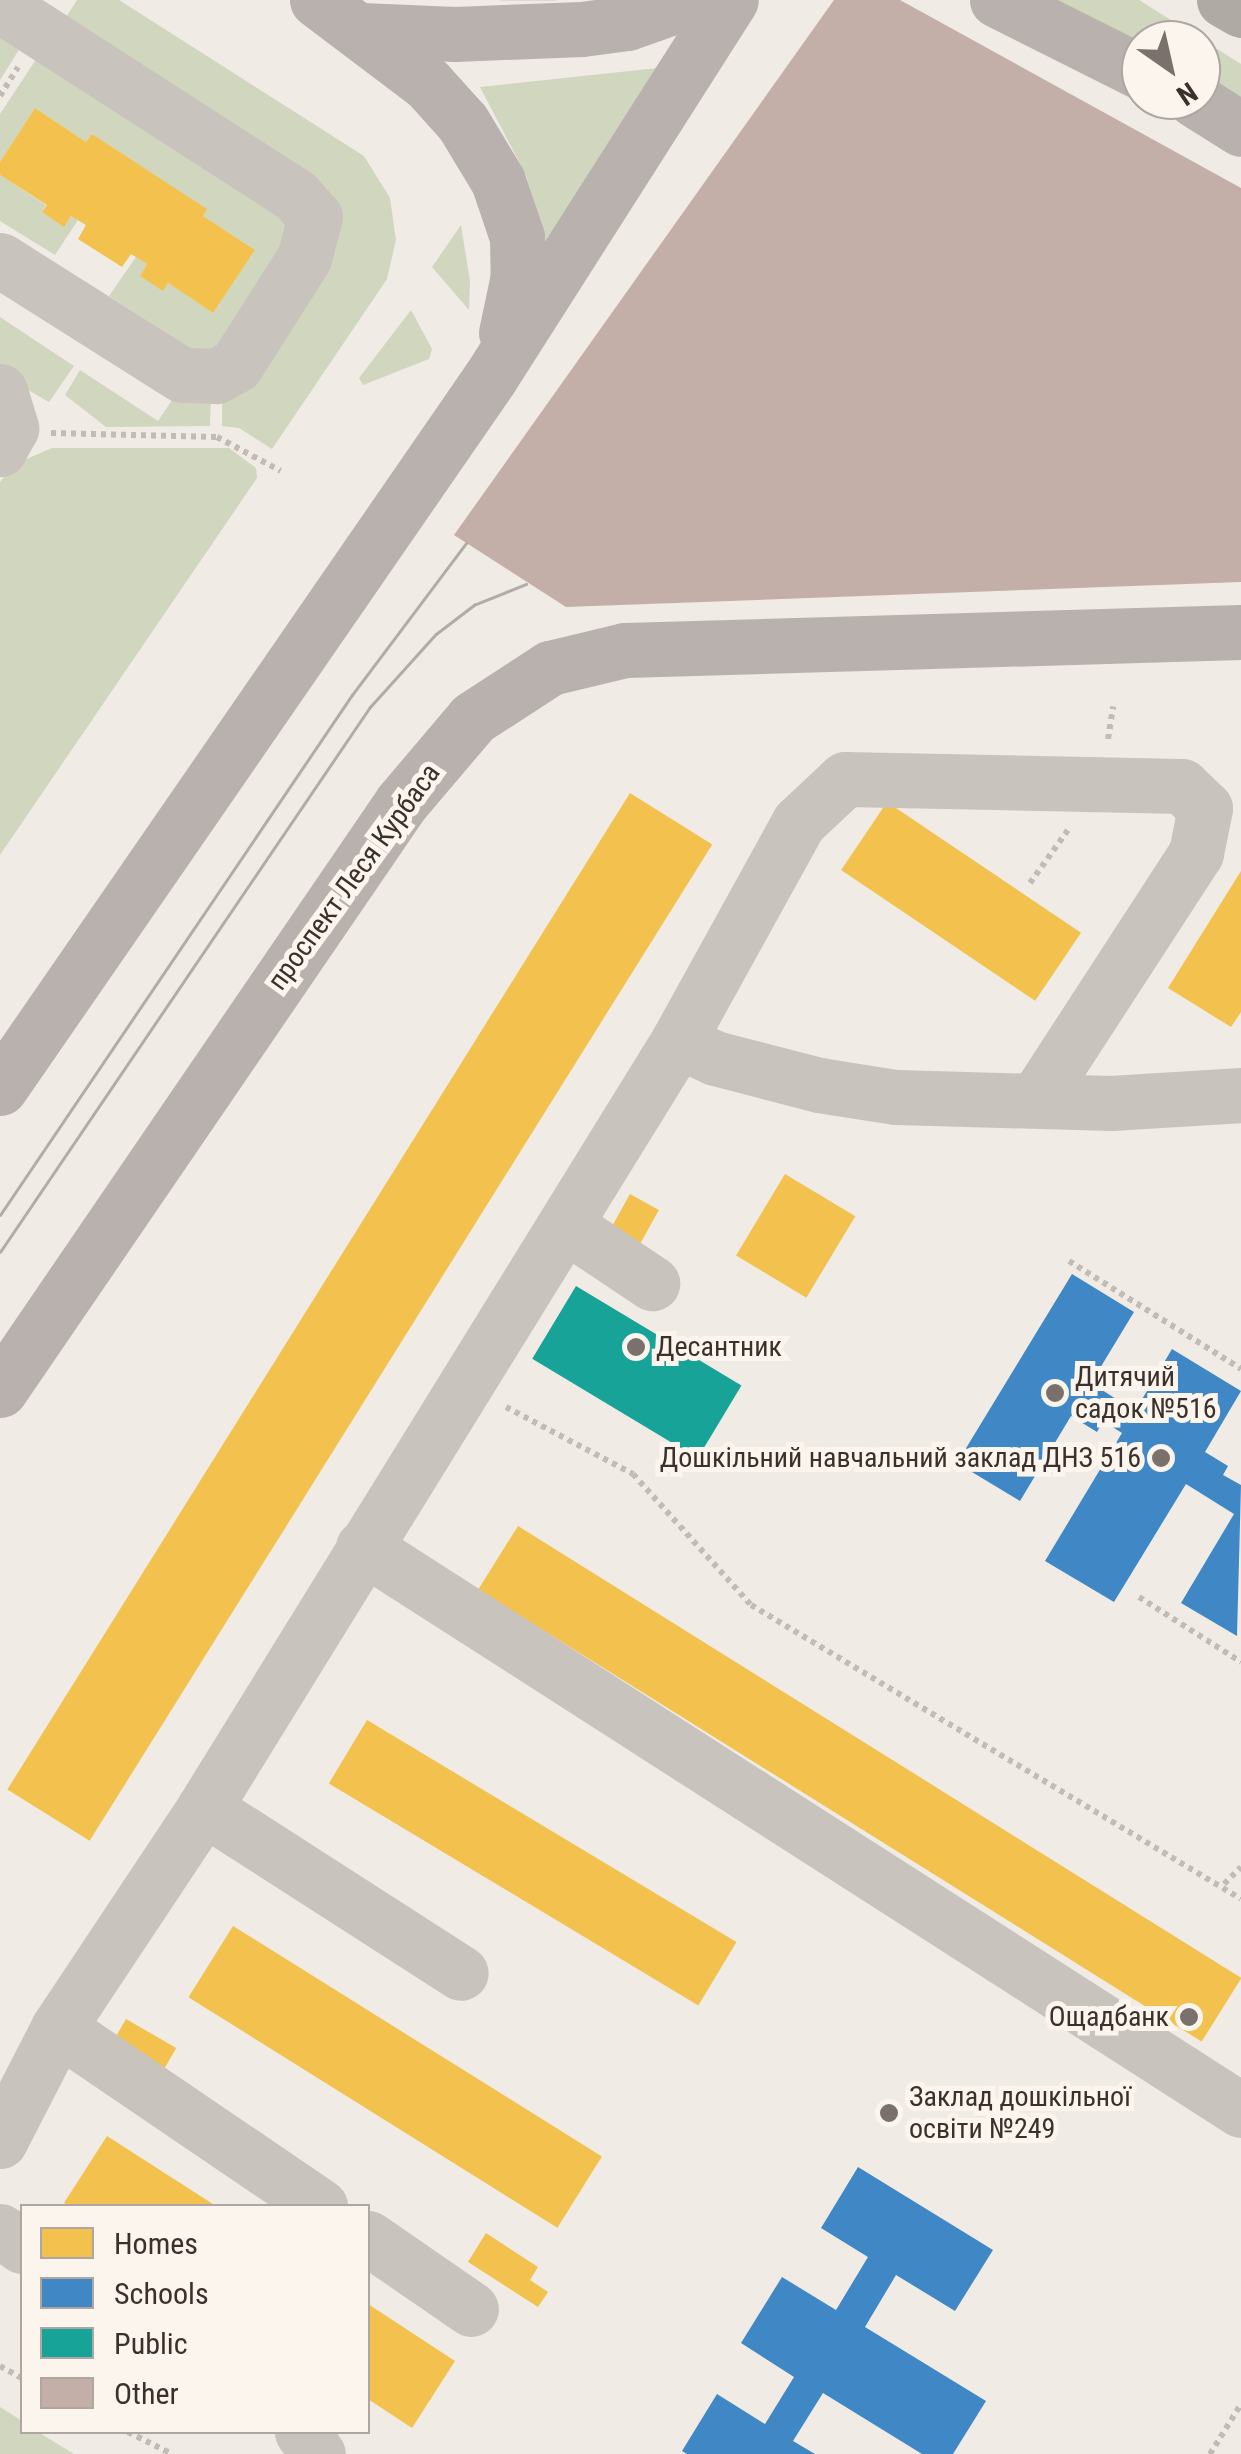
<!DOCTYPE html>
<html>
<head>
<meta charset="utf-8">
<style>
	body { margin:0 }
	#map { position:relative; width:1241px; height:2454px; overflow:hidden; background:#f0ebe5; font-family:"Roboto Condensed",sans-serif }
	div>[style] { position:absolute }
	.green>* { inset:0; background:#d1d6bf }
	.homes>* { inset:0; background:#f2c14e; transform-origin:0 0 }
	.schools>* { inset:0; background:#3f88c5 }
	.public>* { inset:0; background:#17a398; transform-origin:0 0 }
	.building>* { inset:0; background:#c3afa7 }
	.minor-tunnel>* { height:55px; margin-top:-27.5px; transform-origin:0; background:repeating-linear-gradient(90deg,#ccc6c0 0 55px,transparent 0 83px) }
	.path>* { height:6px; margin-top:-3px; transform-origin:0; background:repeating-linear-gradient(90deg,#c2bbb6 0 5px,transparent 0 10px) }
	.minor>* { height:55px; margin:-27.5px; padding:0 27.5px; transform-origin:27.5px; border-radius:27.5px; background:#c9c3be }
	.major>* { height:55px; margin:-27.5px; padding:0 27.5px; transform-origin:27.5px; border-radius:27.5px; background:#b8b1ad }
	.highway>* { height:55px; margin:-27.5px; padding:0 27.5px; transform-origin:27.5px; border-radius:27.5px; background:#afaaa4 }
	.tram>* { height:2.5px; margin:-1.25px; padding:0 1.25px; transform-origin:1.25px; border-radius:1.25px; background:#b1aca8 }
	.dots>* { width:28px; height:28px; translate:-50% -50%; box-sizing:border-box; border:5px solid #fbf5ee; border-radius:50% }
	span { translate:-50% -50%; white-space:nowrap; text-align:center; line-height:1.15; -webkit-text-stroke:10px #fbf5ee; paint-order:stroke }
	.street-label { font-size:28px; color:#3b302b }
	.poi-label { font-size:28px; color:#3b302b }
	.left { translate:0 -50%; text-align:left }
	.right { translate:-100% -50%; text-align:right }
	.legend { position:absolute; left:20px; top:2204px; width:350px; height:230px; box-sizing:border-box; background:#fbf5ee; border:2px solid #aea6a0; margin:0; padding:12px 18px; list-style:none; font-size:30px; color:#3b302b }
	.legend li { display:flex; align-items:center; gap:20px; height:50px }
	.legend b { width:50px; border:2px solid #aea6a0 }
	.north { position:absolute; left:1121px; top:20px; width:100px; height:100px; box-sizing:border-box; background:#fbf5ee; border:2px solid #aea6a0; border-radius:50%; rotate:146deg; font-size:28px; font-weight:700; line-height:40px; text-align:center; color:#3b302b }
	.north::after { content:''; display:block; margin:auto; width:35px; height:45px; background:#7a716c; clip-path:polygon(50% 0,100% 100%,50% 72%,0 100%) }
</style>
</head>
<body>
<div id="map">
	<div class="green">
		<div style="clip-path:polygon(77px 0,119px 0,364px 156px,390px 198px,396px 240px,387px 279px,272px 449px,239px 428px,222px 426px,222px 393px,329px 252px,60px 27px)"></div>
		<div style="clip-path:polygon(1056px 0,1139px 0,1241px 64px,1241px 102px,1201px 79px,1201px 40px,1141px 40px,1141px 45px)"></div>
		<div style="clip-path:polygon(0 20px,27px 37px,0 80px)"></div>
		<div style="clip-path:polygon(43px 49px,297px 227px,233px 340px,200px 355px,109px 296px,136px 257px,147px 264px,140px 276px,163px 290px,168px 283px,213px 313px,255px 250px,203px 216px,206px 209px,92px 134px,86px 142px,35px 108px,0 162px,0 114px)"></div>
		<div style="clip-path:polygon(667px 67px,541px 261px,540px 221px,526px 175px,480px 87px)"></div>
		<div style="clip-path:polygon(0 175px,46px 205px,42px 212px,64px 226px,71px 216px,78px 220px,55px 255px,0 221px)"></div>
		<div style="clip-path:polygon(461px 225px,470px 281px,469px 310px,432px 267px)"></div>
		<div style="clip-path:polygon(411px 310px,432px 349px,429px 359px,363px 385px,359px 378px)"></div>
		<div style="clip-path:polygon(0 317px,74px 366px,49px 402px,0 374px)"></div>
		<div style="clip-path:polygon(80px 370px,158px 421px,179px 390px,211px 392px,210px 426px,106px 427px,65px 395px)"></div>
		<div style="clip-path:polygon(52px 448px,229px 448px,256px 468px,257px 478px,0 855px,0 482px,15px 464px)"></div>
		<div style="clip-path:polygon(0 2407px,22px 2421px,22px 2432px,38px 2432px,74px 2454px,0 2454px)"></div>
	</div>
	<div class="homes">
		<div style="clip-path:polygon(35px 108px,86px 142px,92px 134px,207px 209px,203px 216px,255px 250px,213px 313px,168px 283px,163px 291px,140px 276px,147px 264px,131px 254px,122px 267px,78px 239px,86px 225px,71px 216px,64px 227px,42px 212px,47px 205px,0 175px,0 162px)"></div>
		<div style="left:630px;top:793px;width:97px;height:1175px;rotate:32deg"></div>
		<div style="left:887px;top:802px;width:234px;height:82px;rotate:34deg"></div>
		<div style="clip-path:polygon(1241px 871px,1241px 1012px,1231px 1027px,1168px 988px)"></div>
		<div style="left:785px;top:1174px;width:82px;height:95px;rotate:31deg"></div>
		<div style="left:630px;top:1194px;width:33px;height:38px;rotate:29deg"></div>
		<div style="left:518px;top:1526px;width:853px;height:75px;rotate:32deg"></div>
		<div style="left:367px;top:1720px;width:431px;height:74px;rotate:31deg"></div>
		<div style="left:233px;top:1926px;width:435px;height:84px;rotate:32deg"></div>
		<div style="left:126px;top:2019px;width:58px;height:38px;rotate:30deg"></div>
		<div style="clip-path:polygon(107px 2136px,216px 2206px,70px 2206px,64px 2203px)"></div>
		<div style="clip-path:polygon(486px 2233px,538px 2267px,530px 2280px,548px 2292px,538px 2307px,468px 2262px)"></div>
		<div style="clip-path:polygon(368px 2304px,455px 2361px,412px 2428px,368px 2399px)"></div>
	</div>
	<div class="schools">
		<div style="clip-path:polygon(1072px 1274px,1134px 1312px,1091px 1383px,1135px 1411px,1172px 1349px,1241px 1391px,1205px 1452px,1228px 1466px,1223px 1475px,1241px 1485px,1237px 1636px,1181px 1603px,1234px 1514px,1186px 1484px,1114px 1602px,1045px 1561px,1122px 1433px,1103px 1421px,1097px 1432px,1071px 1416px,1020px 1501px,957px 1463px)"></div>
		<div style="clip-path:polygon(858px 2167px,993px 2250px,955px 2311px,896px 2275px,865px 2327px,986px 2401px,953px 2454px,922px 2454px,823px 2393px,793px 2441px,815px 2454px,687px 2454px,682px 2451px,717px 2394px,765px 2424px,794px 2377px,741px 2343px,782px 2277px,836px 2310px,868px 2257px,821px 2228px)"></div>
	</div>
	<div class="public">
		<div style="left:576px;top:1286px;width:193px;height:85px;rotate:31deg"></div>
	</div>
	<div class="building">
		<div style="clip-path:polygon(834px 0,900px 0,1241px 188px,1241px 582px,566px 607px,454px 535px)"></div>
	</div>
	<div class="minor-tunnel">
		<div style="left:528px;top:1px;width:1px;rotate:-90deg"></div>
	</div>
	<div class="path">
		<div style="left:0;top:96px;width:34px;rotate:-58deg"></div>
		<div style="left:51px;top:433px;width:166px;rotate:1.4deg"></div>
		<div style="left:217px;top:437px;width:72px;rotate:28deg"></div>
		<div style="left:1108px;top:739px;width:33px;rotate:-81deg"></div>
		<div style="left:1030px;top:883px;width:65px;rotate:-54.4deg"></div>
		<div style="left:1069px;top:1261px;width:203px;rotate:32.1deg"></div>
		<div style="left:506px;top:1407px;width:144px;rotate:27.8deg"></div>
		<div style="left:633px;top:1474px;width:176px;rotate:48deg"></div>
		<div style="left:751px;top:1605px;width:571px;rotate:30.96deg"></div>
		<div style="left:1139px;top:1597px;width:121px;rotate:32.5deg"></div>
		<div style="left:1224px;top:1884px;width:24px;rotate:-45deg"></div>
		<div style="left:0;top:2366px;width:25px;rotate:29deg"></div>
		<div style="left:128px;top:2432px;width:49px;rotate:26.6deg"></div>
		<div style="left:1210px;top:2454px;width:59px;rotate:-58.2deg"></div>
	</div>
	<div class="minor">
		<div style="left:0;top:5px;width:352px;rotate:32.8deg"></div>
		<div style="left:296px;top:196px;width:28px;rotate:48deg"></div>
		<div style="left:315px;top:217px;width:42px;rotate:105deg"></div>
		<div style="left:304px;top:258px;width:127px;rotate:122.4deg"></div>
		<div style="left:236px;top:365px;width:23px;rotate:151deg"></div>
		<div style="left:216px;top:376px;width:34px;rotate:-178deg"></div>
		<div style="left:182px;top:375px;width:215px;rotate:-147.7deg"></div>
		<div style="left:0;top:391px;width:39px;rotate:73deg"></div>
		<div style="left:11px;top:428px;width:24px;rotate:118deg"></div>
		<div style="left:678px;top:1041px;width:41px;rotate:24.7deg"></div>
		<div style="left:715px;top:1058px;width:107px;rotate:14.6deg"></div>
		<div style="left:819px;top:1085px;width:78px;rotate:8.9deg"></div>
		<div style="left:896px;top:1097px;width:215px;rotate:1.6deg"></div>
		<div style="left:1111px;top:1103px;width:130px;rotate:-3.5deg"></div>
		<div style="left:565px;top:1225px;width:105px;rotate:33.7deg"></div>
		<div style="left:363px;top:1547px;width:1043px;rotate:32.67deg"></div>
		<div style="left:204px;top:1808px;width:305px;rotate:32.7deg"></div>
		<div style="left:58px;top:2028px;width:317px;rotate:34.2deg"></div>
		<div style="left:0;top:2141px;width:127px;rotate:-62.8deg"></div>
		<div style="left:58px;top:2028px;width:264px;rotate:-56.4deg"></div>
		<div style="left:204px;top:1808px;width:902px;rotate:-58.28deg"></div>
		<div style="left:678px;top:1041px;width:250px;rotate:-61.1deg"></div>
		<div style="left:799px;top:822px;width:63px;rotate:-43.1deg"></div>
		<div style="left:845px;top:779px;width:337px;rotate:1.2deg"></div>
		<div style="left:1182px;top:786px;width:32px;rotate:44deg"></div>
		<div style="left:1205px;top:808px;width:46px;rotate:101.3deg"></div>
		<div style="left:1196px;top:853px;width:293px;rotate:123deg"></div>
		<div style="left:0;top:2231px;width:27px;rotate:34deg"></div>
		<div style="left:368px;top:2238px;width:125px;rotate:34.6deg"></div>
		<div style="left:302px;top:2432px;width:27px;rotate:54deg"></div>
	</div>
	<div class="major">
		<div style="left:317px;top:0;width:139px;rotate:37.1deg"></div>
		<div style="left:428px;top:84px;width:52px;rotate:48.1deg"></div>
		<div style="left:463px;top:123px;width:68px;rotate:58.9deg"></div>
		<div style="left:498px;top:181px;width:59px;rotate:71.3deg"></div>
		<div style="left:517px;top:237px;width:39px;rotate:89deg"></div>
		<div style="left:518px;top:276px;width:58px;rotate:101.9deg"></div>
		<div style="left:997px;top:0;width:161px;rotate:26.6deg"></div>
		<div style="left:361px;top:30px;width:94px;rotate:2.4deg"></div>
		<div style="left:455px;top:34px;width:127px;rotate:-2.3deg"></div>
		<div style="left:582px;top:29px;width:45px;rotate:-7.6deg"></div>
		<div style="left:627px;top:23px;width:69px;rotate:-19.5deg"></div>
		<div style="left:1195px;top:100px;width:54px;rotate:32.2deg"></div>
		<div style="left:0;top:1088px;width:863px;rotate:-55.39deg"></div>
		<div style="left:490px;top:378px;width:448px;rotate:-57.5deg"></div>
		<div style="left:0;top:1390px;width:711px;rotate:-55.66deg"></div>
		<div style="left:401px;top:803px;width:111px;rotate:-49.7deg"></div>
		<div style="left:473px;top:718px;width:92px;rotate:-33deg"></div>
		<div style="left:550px;top:668px;width:77px;rotate:-13.5deg"></div>
		<div style="left:625px;top:650px;width:616px;rotate:-1.67deg"></div>
	</div>
	<div class="highway">
		<div style="left:1224px;top:0;width:20px;rotate:30deg"></div>
	</div>
	<div class="tram">
		<div style="left:0;top:1215px;width:628px;rotate:-55.91deg"></div>
		<div style="left:352px;top:695px;width:190px;rotate:-53.1deg"></div>
		<div style="left:0;top:1252px;width:659px;rotate:-55.83deg"></div>
		<div style="left:370px;top:707px;width:98px;rotate:-47.9deg"></div>
		<div style="left:436px;top:634px;width:48px;rotate:-37.3deg"></div>
		<div style="left:474px;top:605px;width:56px;rotate:-22deg"></div>
	</div>
	<div class="dots">
		<div style="left:636px;top:1347px;background:#7a716c"></div>
		<div style="left:1055px;top:1393px;background:#7a716c"></div>
		<div style="left:1161px;top:1458px;background:#7a716c"></div>
		<div style="left:1189px;top:2017px;background:#7a716c"></div>
		<div style="left:889px;top:2113px;background:#7a716c"></div>
	</div>
	<div class="street-label">
		<span style="left:354px;top:877px;rotate:-54deg">проспект Леся Курбаса</span>
	</div>
	<div class="poi-label">
		<span class="left" style="left:656px;top:1347px">Десантник</span>
		<span class="left" style="left:1075px;top:1393px">Дитячий<br>садок №516</span>
		<span class="right" style="left:1141px;top:1458px">Дошкільний навчальний заклад ДНЗ 516</span>
		<span class="right" style="left:1169px;top:2017px">Ощадбанк</span>
		<span class="left" style="left:909px;top:2113px">Заклад дошкільної<br>освіти №249</span>
	</div>
	<ul class="legend">
	<li><b style="height:28px;background:#f2c14e"></b>Homes</li>
	<li><b style="height:28px;background:#3f88c5"></b>Schools</li>
	<li><b style="height:28px;background:#17a398"></b>Public</li>
	<li><b style="height:28px;background:#c3afa7"></b>Other</li>
	</ul>
	<div class="north">N</div>
</div>
</body>
</html>
